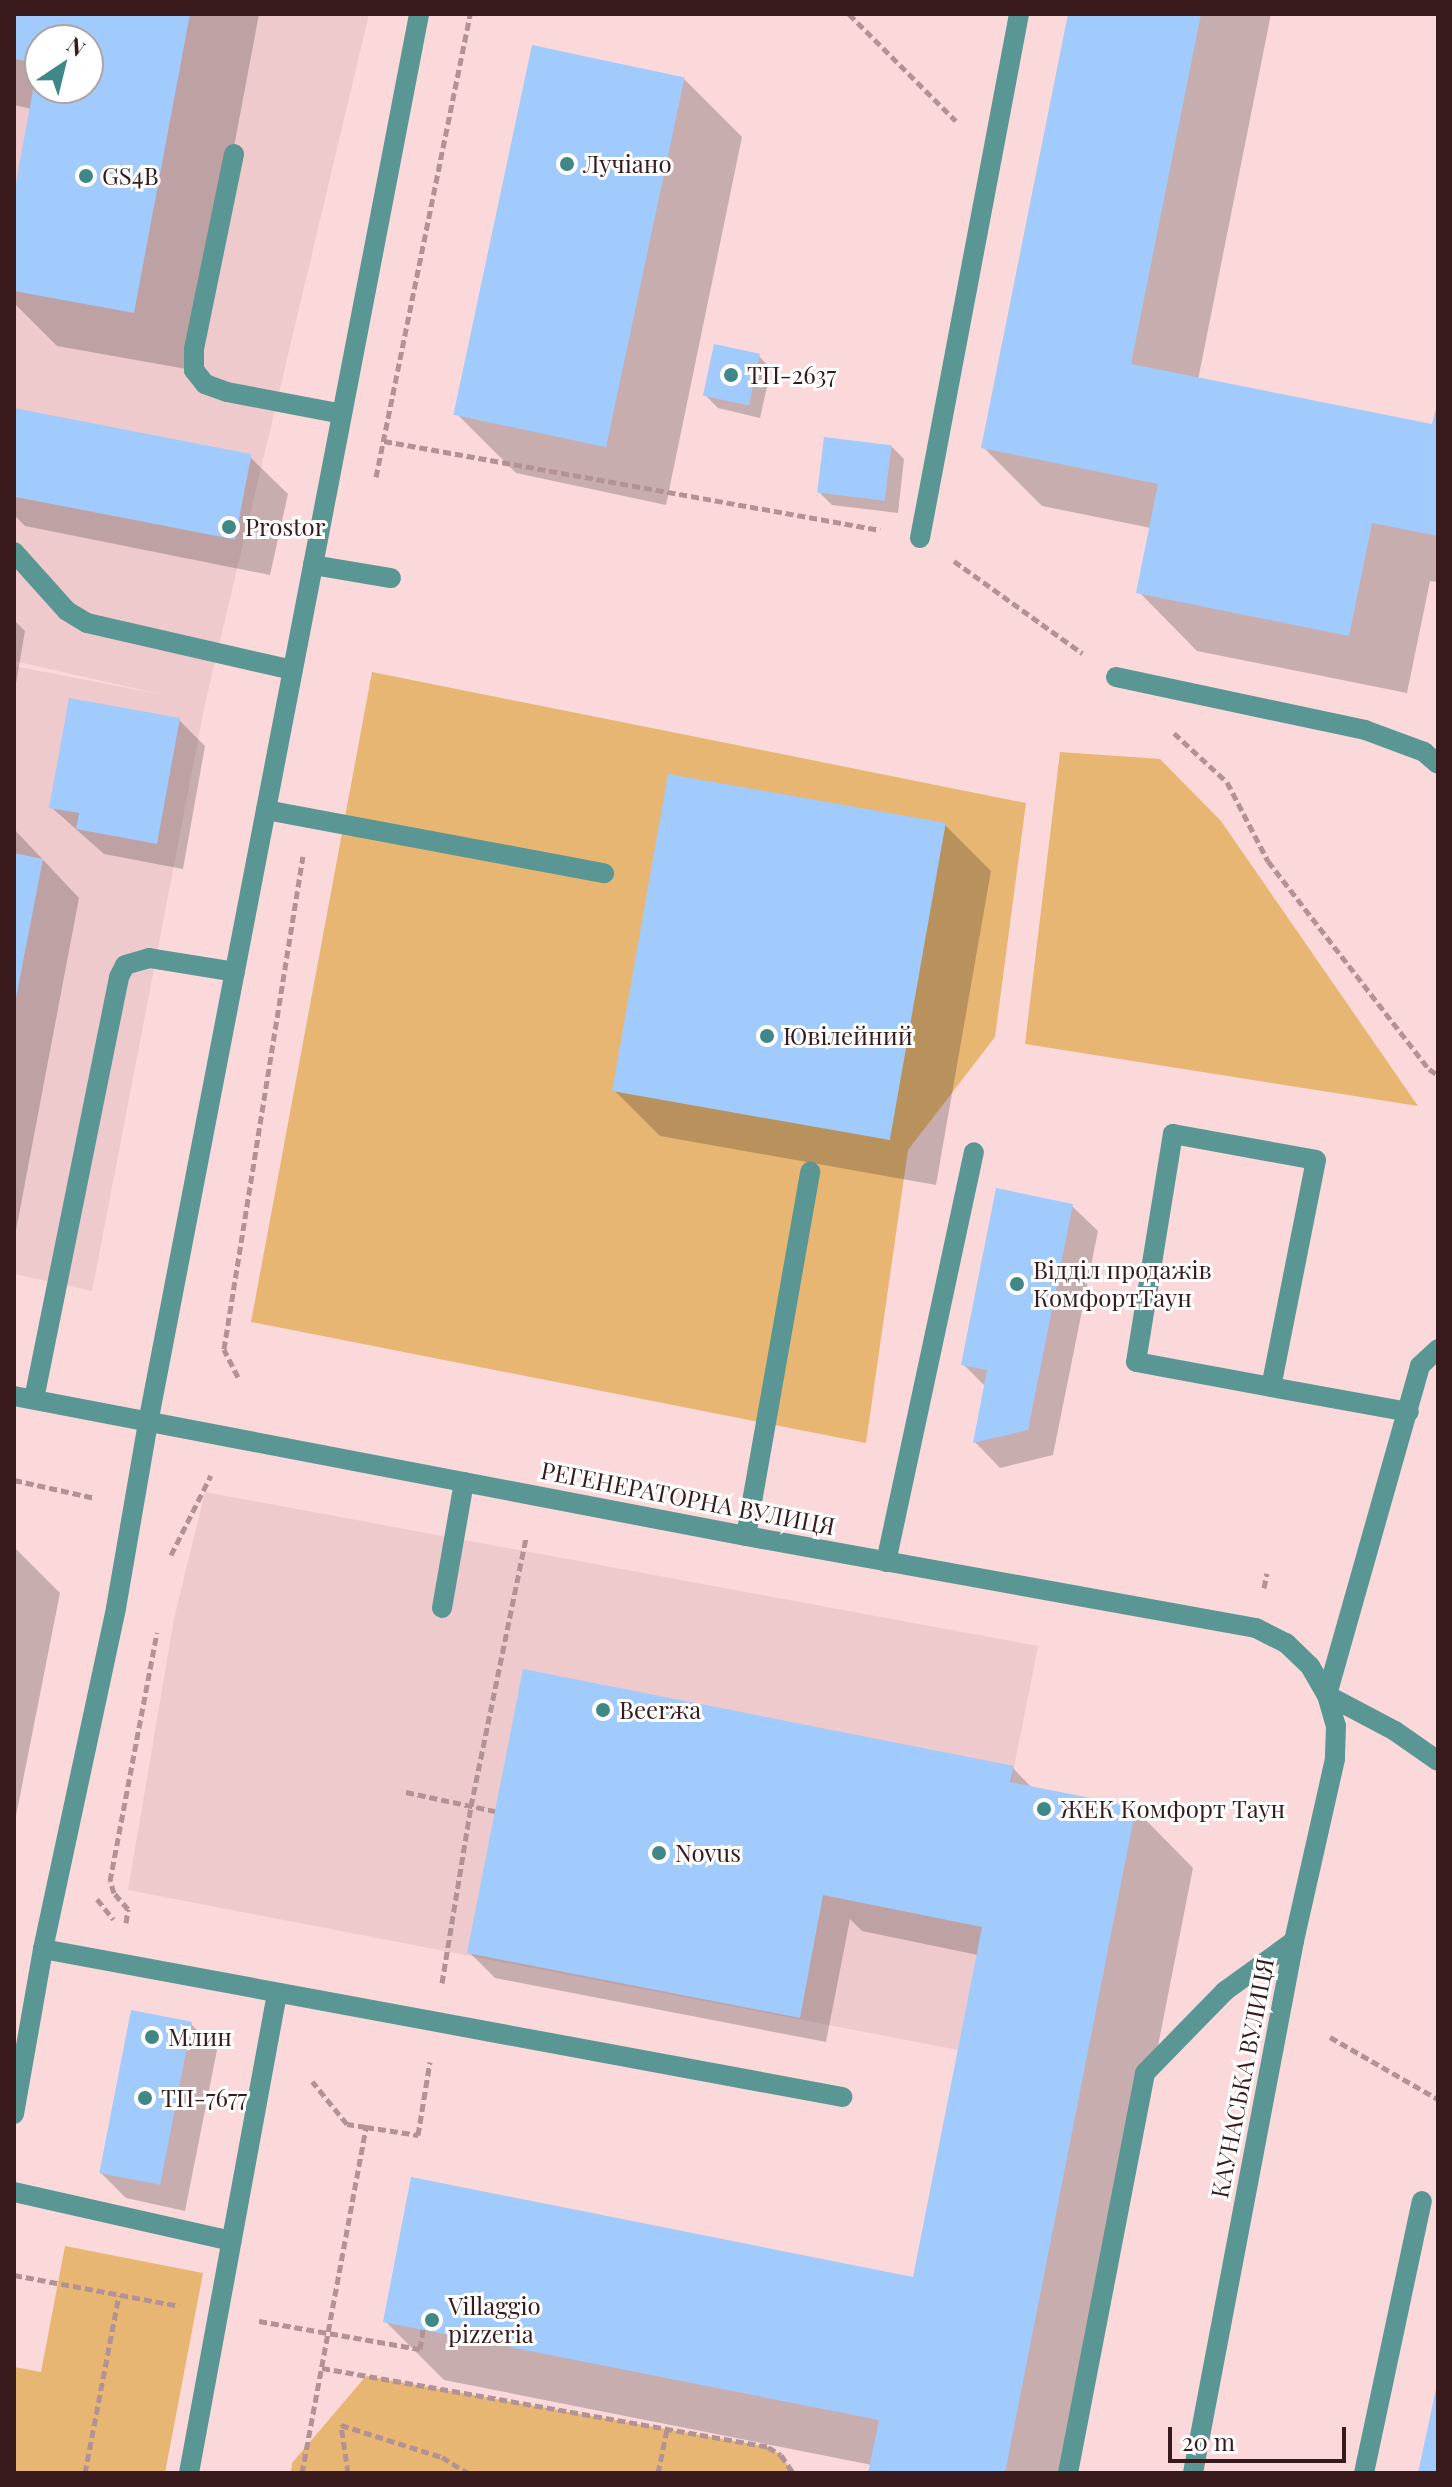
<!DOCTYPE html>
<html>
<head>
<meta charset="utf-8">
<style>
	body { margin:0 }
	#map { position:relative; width:1452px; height:2487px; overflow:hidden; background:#fbd9db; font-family:"Playfair Display",serif }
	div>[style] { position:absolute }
	.built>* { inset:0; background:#eecacc }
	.green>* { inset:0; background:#e8b673 }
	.shadow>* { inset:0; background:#0003 }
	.building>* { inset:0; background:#a1cafd; transform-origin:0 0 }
	.path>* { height:5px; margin-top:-2.5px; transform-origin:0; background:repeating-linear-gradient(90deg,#b39295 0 8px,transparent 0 12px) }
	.service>* { height:20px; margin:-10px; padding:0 10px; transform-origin:10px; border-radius:10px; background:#599694 }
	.minor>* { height:20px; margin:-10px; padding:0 10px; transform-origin:10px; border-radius:10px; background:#599694 }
	.dots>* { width:22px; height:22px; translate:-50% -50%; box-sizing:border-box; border:4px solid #fff; border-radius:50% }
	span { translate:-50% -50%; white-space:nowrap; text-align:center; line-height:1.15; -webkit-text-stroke:6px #fff; paint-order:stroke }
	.poi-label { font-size:24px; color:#381a1d }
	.left { translate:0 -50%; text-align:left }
	.street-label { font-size:24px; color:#381a1d }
	.frame { position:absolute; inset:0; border:16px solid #381a1d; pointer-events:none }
	.north { position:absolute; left:24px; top:24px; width:80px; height:80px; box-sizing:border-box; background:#fff; border:2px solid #afa3a5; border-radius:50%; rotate:35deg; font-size:22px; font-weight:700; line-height:32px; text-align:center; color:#381a1d }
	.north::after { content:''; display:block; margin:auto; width:28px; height:36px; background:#408887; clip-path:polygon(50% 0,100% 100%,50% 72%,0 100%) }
	.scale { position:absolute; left:1168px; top:2427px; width:178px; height:36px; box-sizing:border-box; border:4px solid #381a1d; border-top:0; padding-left:10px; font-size:24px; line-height:28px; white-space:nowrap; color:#381a1d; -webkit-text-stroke:6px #fff; paint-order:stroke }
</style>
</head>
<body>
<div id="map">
	<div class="built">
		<div style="clip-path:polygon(evenodd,14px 14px,369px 14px,205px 704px,92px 1291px,14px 1274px,14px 666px,164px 695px,14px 661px,14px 14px,40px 40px,88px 40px,88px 88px,40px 88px,40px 40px)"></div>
		<div style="clip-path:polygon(205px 1492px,1038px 1646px,958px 2050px,128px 1890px,174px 1619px)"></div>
	</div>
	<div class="green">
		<div style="clip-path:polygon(372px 672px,1026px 803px,995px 1037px,908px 1150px,866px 1443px,251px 1322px)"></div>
		<div style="clip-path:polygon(1060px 752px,1160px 759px,1221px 821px,1418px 1106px,1025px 1044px)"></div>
		<div style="clip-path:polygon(65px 2246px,203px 2273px,165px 2473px,14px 2473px,14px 2367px,41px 2372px)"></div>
		<div style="clip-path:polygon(366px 2376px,768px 2447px,781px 2455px,793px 2473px,291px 2473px,292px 2463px)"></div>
	</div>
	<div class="shadow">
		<div style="clip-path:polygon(evenodd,14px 14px,259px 14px,192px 370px,57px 346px,14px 303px,14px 204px,32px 109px,14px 105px,14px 14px,40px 40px,88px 40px,88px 88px,40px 88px,40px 40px)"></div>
		<div style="clip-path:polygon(1070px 14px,1271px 14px,1198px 380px,1433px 427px,1438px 404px,1438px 582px,1430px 581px,1407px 693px,1197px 651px,1139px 592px,1151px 528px,1042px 506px,983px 447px)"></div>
		<div style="clip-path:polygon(684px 79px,742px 137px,666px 505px,516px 473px,458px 415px)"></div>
		<div style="clip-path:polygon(759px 356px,771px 369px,760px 418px,718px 408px,705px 395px)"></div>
		<div style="clip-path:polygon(14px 410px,250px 457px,288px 494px,270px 575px,25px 526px,14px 515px)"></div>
		<div style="clip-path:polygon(891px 446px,904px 459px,898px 513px,832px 505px,820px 493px)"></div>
		<div style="clip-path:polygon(14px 620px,25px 631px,14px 695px)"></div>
		<div style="clip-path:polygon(179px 720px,205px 746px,183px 869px,104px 854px,51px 807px)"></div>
		<div style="clip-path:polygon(945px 825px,991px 871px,936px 1185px,660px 1136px,614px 1090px)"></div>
		<div style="clip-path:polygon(14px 829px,79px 898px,14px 1241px)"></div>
		<div style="clip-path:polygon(1072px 1206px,1098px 1231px,1053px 1455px,1000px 1468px,975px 1442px,986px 1387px,964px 1365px)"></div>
		<div style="clip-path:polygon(14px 1547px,60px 1593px,14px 1826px)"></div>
		<div style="clip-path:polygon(1013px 1768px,1033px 1789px,1135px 1809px,1193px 1868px,1074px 2473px,870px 2473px,872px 2465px,444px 2380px,385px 2321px,915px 2279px,978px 1955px,862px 1931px,850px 1919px,826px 2042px,495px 1978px,469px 1952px)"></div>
		<div style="clip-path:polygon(191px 2024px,217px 2050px,185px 2211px,126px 2198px,100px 2172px)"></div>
		<div style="clip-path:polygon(1438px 2388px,1438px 2473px,1420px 2473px)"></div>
	</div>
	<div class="building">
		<div style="clip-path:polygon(evenodd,14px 14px,190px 14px,134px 313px,14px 291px,14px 193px,38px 63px,14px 59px,14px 14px,40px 40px,88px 40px,88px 88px,40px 88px,40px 40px)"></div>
		<div style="clip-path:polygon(1068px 14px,1201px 14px,1131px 364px,1432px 424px,1438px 401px,1438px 536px,1372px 523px,1349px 636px,1136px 593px,1158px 484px,981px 448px)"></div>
		<div style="left:532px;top:45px;width:156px;height:378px;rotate:12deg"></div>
		<div style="left:714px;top:344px;width:47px;height:53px;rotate:12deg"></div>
		<div style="left:14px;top:408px;width:242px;height:87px;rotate:11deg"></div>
		<div style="left:824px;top:437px;width:68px;height:56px;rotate:7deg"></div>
		<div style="clip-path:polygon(69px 698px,180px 718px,157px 844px,76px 829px,79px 813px,49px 808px)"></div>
		<div style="left:668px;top:774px;width:282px;height:322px;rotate:10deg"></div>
		<div style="clip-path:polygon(14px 853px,43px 859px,15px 1003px,14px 1003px)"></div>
		<div style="clip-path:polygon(996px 1188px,1073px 1204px,1028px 1430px,973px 1443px,987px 1370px,961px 1365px)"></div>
		<div style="clip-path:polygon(523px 1669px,1014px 1766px,1010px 1782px,1136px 1807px,1005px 2473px,868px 2473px,879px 2420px,383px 2322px,411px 2177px,913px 2277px,982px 1927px,823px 1895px,800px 2018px,467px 1953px)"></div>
		<div style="left:131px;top:2010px;width:62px;height:166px;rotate:11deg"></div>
		<div style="clip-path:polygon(1437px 2384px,1438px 2473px,1418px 2473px)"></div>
	</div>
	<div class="path">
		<div style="left:849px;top:14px;width:151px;rotate:45deg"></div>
		<div style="left:384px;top:441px;width:504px;rotate:10.17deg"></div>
		<div style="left:376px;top:477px;width:472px;rotate:-78.5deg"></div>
		<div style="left:954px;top:561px;width:158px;rotate:35.7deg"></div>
		<div style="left:1174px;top:733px;width:72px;rotate:42.8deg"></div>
		<div style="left:1227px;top:782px;width:89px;rotate:62.6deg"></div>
		<div style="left:1268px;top:861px;width:263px;rotate:52.3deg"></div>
		<div style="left:1429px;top:1069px;width:11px;rotate:34deg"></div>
		<div style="left:238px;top:1377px;width:31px;rotate:-117deg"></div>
		<div style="left:224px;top:1349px;width:499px;rotate:-80.9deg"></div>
		<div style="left:14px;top:1480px;width:83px;rotate:12.5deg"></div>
		<div style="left:171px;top:1555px;width:89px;rotate:-63.4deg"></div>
		<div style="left:1264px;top:1588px;width:15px;rotate:-79deg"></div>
		<div style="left:406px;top:1792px;width:91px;rotate:12.1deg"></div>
		<div style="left:97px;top:1899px;width:26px;rotate:51deg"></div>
		<div style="left:126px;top:1923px;width:14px;rotate:-82deg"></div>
		<div style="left:128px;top:1909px;width:21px;rotate:-131deg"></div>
		<div style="left:114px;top:1893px;width:13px;rotate:-108deg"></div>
		<div style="left:110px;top:1881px;width:253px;rotate:-79.3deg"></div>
		<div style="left:442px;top:1983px;width:179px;rotate:-80.7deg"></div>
		<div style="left:471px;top:1806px;width:275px;rotate:-78.4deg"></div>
		<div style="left:1330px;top:2037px;width:125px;rotate:29.9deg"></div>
		<div style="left:366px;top:2127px;width:53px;rotate:8.7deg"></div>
		<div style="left:418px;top:2135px;width:74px;rotate:-80.7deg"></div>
		<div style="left:14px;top:2275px;width:168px;rotate:10.6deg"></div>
		<div style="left:259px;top:2321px;width:163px;rotate:9.9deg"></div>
		<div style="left:420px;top:2349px;width:20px;rotate:-81deg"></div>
		<div style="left:322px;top:2368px;width:453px;rotate:10deg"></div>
		<div style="left:768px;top:2447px;width:15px;rotate:32deg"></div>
		<div style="left:781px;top:2455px;width:22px;rotate:56deg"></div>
		<div style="left:85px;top:2473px;width:181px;rotate:-79.2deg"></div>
		<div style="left:302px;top:2473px;width:352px;rotate:-79.5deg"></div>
		<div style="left:366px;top:2127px;width:19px;rotate:-171deg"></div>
		<div style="left:347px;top:2124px;width:55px;rotate:-129.1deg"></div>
		<div style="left:348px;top:2473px;width:49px;rotate:-98.3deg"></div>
		<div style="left:341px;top:2425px;width:106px;rotate:17.6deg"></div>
		<div style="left:442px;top:2457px;width:31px;rotate:32deg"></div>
		<div style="left:658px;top:2473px;width:45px;rotate:-78.4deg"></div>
	</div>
	<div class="service">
		<div style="left:234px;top:154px;width:199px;rotate:101.6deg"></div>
		<div style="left:194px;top:349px;width:21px;rotate:90deg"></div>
		<div style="left:194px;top:370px;width:18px;rotate:52deg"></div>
		<div style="left:205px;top:384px;width:23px;rotate:20deg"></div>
		<div style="left:227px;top:392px;width:117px;rotate:10.8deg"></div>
		<div style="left:920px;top:538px;width:533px;rotate:-79.3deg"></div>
		<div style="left:14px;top:552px;width:79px;rotate:48.1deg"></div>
		<div style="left:67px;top:611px;width:23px;rotate:31deg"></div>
		<div style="left:87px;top:623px;width:211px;rotate:12.9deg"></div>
		<div style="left:313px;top:565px;width:79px;rotate:9.5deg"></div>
		<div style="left:1116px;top:677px;width:255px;rotate:12deg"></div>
		<div style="left:1365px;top:730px;width:63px;rotate:20.4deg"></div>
		<div style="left:1424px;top:752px;width:18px;rotate:41deg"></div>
		<div style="left:266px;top:810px;width:344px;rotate:10.6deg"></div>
		<div style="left:1438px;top:1349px;width:25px;rotate:137deg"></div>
		<div style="left:1420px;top:1366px;width:342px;rotate:105.8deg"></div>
		<div style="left:1327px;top:1695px;width:77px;rotate:27.9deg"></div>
		<div style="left:1395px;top:1731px;width:52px;rotate:34.9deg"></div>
		<div style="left:1271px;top:1387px;width:137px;rotate:-169.5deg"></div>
		<div style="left:1136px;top:1362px;width:231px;rotate:-80.8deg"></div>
		<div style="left:1173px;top:1134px;width:145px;rotate:10.3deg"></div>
		<div style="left:1316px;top:1160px;width:231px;rotate:101.2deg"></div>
		<div style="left:1271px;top:1387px;width:140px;rotate:10.3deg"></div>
		<div style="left:34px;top:1399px;width:430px;rotate:-78.6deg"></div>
		<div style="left:119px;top:977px;width:13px;rotate:-63deg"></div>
		<div style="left:125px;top:965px;width:25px;rotate:-16deg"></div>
		<div style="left:149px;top:958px;width:87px;rotate:9.2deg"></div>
		<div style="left:746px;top:1536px;width:370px;rotate:-80deg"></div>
		<div style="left:886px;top:1562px;width:419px;rotate:-77.9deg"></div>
		<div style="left:442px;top:1608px;width:128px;rotate:-80.1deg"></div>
		<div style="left:43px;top:1949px;width:813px;rotate:10.49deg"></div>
		<div style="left:14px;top:2114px;width:168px;rotate:-80deg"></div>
		<div style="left:43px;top:1949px;width:349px;rotate:-77.9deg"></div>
		<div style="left:116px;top:1608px;width:188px;rotate:-80.2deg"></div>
		<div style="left:14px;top:2192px;width:223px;rotate:12.7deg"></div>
		<div style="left:189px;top:2473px;width:487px;rotate:-79.6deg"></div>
		<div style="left:1068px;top:2473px;width:407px;rotate:-79.1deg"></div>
		<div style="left:1145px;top:2073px;width:115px;rotate:-45.7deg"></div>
		<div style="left:1225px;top:1991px;width:85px;rotate:-35.9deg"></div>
		<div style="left:1364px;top:2473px;width:278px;rotate:-78deg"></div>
	</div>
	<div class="minor">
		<div style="left:14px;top:1396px;width:745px;rotate:10.83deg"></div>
		<div style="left:746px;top:1536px;width:518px;rotate:10.23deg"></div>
		<div style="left:1256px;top:1628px;width:34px;rotate:27deg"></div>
		<div style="left:1286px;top:1643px;width:33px;rotate:44deg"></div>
		<div style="left:1310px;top:1666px;width:34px;rotate:60deg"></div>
		<div style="left:1327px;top:1695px;width:32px;rotate:74deg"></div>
		<div style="left:1336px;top:1726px;width:33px;rotate:92deg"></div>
		<div style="left:1335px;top:1759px;width:187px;rotate:102.7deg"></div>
		<div style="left:1294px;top:1941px;width:542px;rotate:100.75deg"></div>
		<div style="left:148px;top:1423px;width:1435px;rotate:-79.11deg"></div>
	</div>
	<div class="dots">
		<div style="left:567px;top:164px;background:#408887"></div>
		<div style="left:86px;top:176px;background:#408887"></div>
		<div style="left:731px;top:375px;background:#408887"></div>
		<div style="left:229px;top:527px;background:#408887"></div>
		<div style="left:767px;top:1036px;background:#408887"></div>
		<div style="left:1017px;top:1284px;background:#408887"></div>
		<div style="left:603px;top:1710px;background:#408887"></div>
		<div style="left:1044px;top:1809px;background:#408887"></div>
		<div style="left:659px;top:1853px;background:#408887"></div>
		<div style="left:152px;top:2037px;background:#408887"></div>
		<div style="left:145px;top:2098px;background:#408887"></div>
		<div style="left:432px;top:2320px;background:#408887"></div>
	</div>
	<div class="poi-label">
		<span class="left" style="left:583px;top:164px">Лучіано</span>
		<span class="left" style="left:102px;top:176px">GS4B</span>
		<span class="left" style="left:747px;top:375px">ТП-2637</span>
		<span class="left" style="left:245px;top:527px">Prostor</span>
		<span class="left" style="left:783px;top:1036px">Ювілейний</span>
		<span class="left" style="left:1033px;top:1284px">Відділ продажів<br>КомфортТаун</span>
		<span class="left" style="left:619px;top:1710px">Beerжа</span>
		<span class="left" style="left:1060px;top:1809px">ЖЕК Комфорт Таун</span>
		<span class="left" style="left:675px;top:1853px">Novus</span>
		<span class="left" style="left:168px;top:2037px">Млин</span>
		<span class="left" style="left:161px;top:2098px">ТП-7677</span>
		<span class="left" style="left:448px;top:2320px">Villaggio<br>pizzeria</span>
	</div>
	<div class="street-label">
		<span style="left:688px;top:1498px;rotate:11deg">РЕГЕНЕРАТОРНА ВУЛИЦЯ</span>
		<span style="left:1242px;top:2078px;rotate:-79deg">КАУНАСЬКА ВУЛИЦЯ</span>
	</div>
	<div class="frame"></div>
	<div class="north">N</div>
	<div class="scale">20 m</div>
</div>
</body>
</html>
